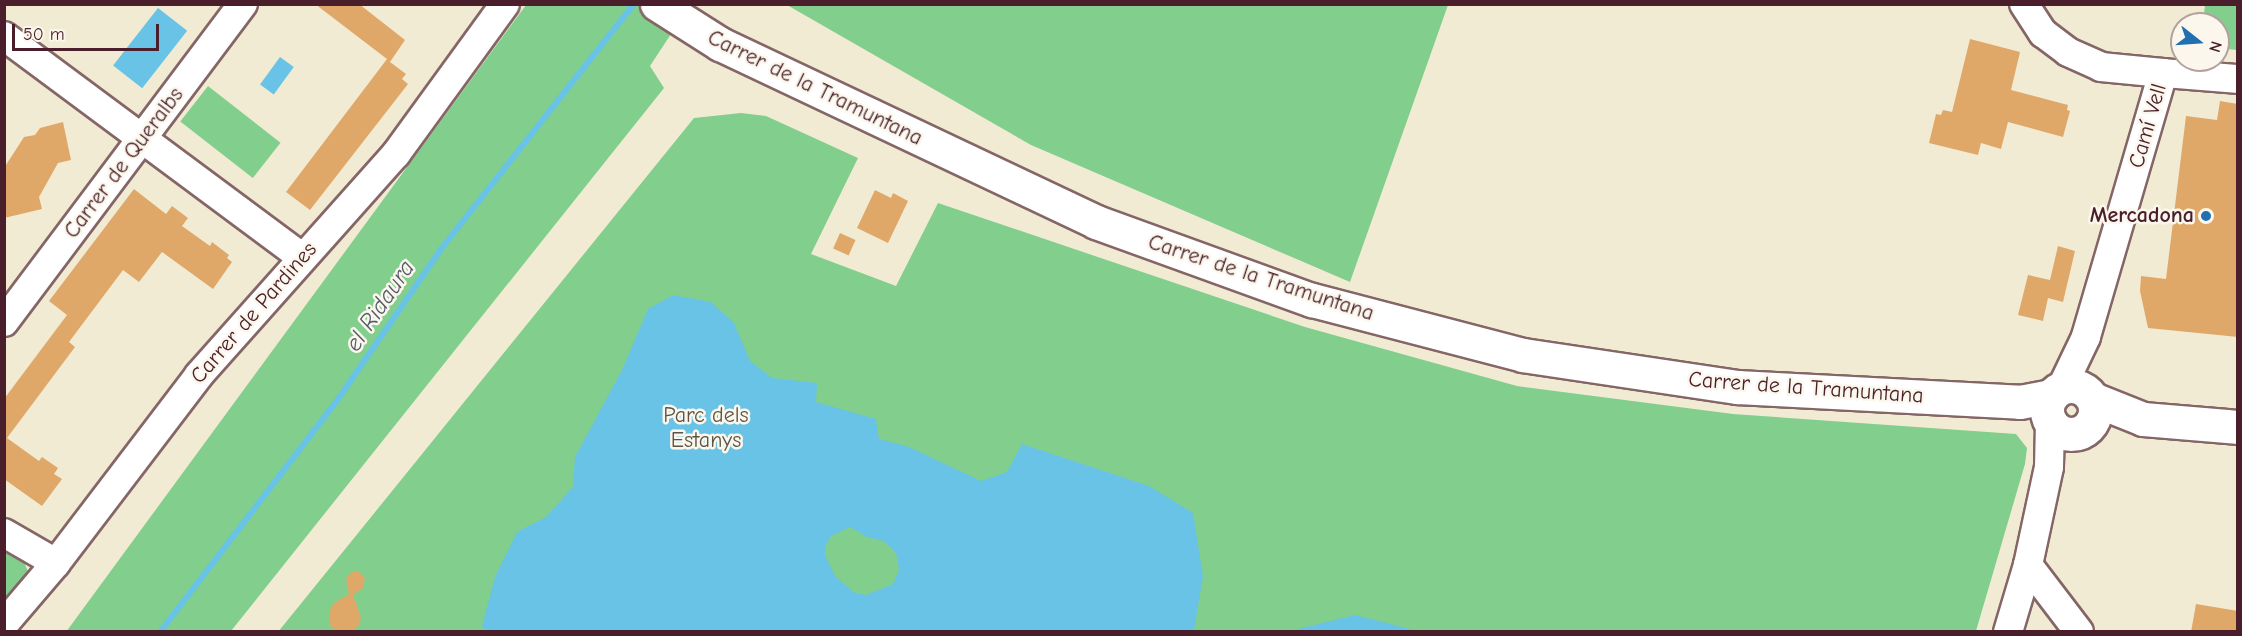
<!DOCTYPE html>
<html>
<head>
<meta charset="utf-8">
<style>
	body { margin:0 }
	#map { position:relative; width:2242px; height:636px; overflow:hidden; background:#f2ebd4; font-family:"Comic Neue",sans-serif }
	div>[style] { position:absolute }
	.green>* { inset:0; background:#82ce8c; transform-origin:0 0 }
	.water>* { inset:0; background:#68c3e6; transform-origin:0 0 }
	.stream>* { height:6px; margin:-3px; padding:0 3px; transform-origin:3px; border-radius:3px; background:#68c3e6 }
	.building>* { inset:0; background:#dfa869; transform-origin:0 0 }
	.roads { filter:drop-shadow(2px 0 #856666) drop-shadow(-2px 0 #856666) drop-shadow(0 2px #856666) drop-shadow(0 -2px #856666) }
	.minor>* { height:28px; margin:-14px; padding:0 14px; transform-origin:14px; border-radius:14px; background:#fff }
	.major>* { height:33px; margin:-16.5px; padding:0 16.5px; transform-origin:16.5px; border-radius:16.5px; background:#fff }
	.major>.ring { margin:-16.5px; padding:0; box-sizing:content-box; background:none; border:33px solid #fff; border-radius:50% }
	.dots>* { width:16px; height:16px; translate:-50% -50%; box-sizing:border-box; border:3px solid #fbf7ec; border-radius:50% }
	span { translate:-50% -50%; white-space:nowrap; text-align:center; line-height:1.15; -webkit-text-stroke:5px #fbf7ec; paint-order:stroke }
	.street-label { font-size:22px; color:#4a1f2b }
	.poi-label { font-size:22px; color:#4a1f2b; font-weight:700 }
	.right { translate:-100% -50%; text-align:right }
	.park-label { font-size:22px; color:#5b5448 }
	.water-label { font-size:24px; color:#54586c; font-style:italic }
	.frame { position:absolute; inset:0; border:6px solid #4a1f2b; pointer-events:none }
	.north { position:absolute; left:2170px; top:12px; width:60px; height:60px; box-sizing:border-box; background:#fbf7ec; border:2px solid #b4a19f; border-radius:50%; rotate:107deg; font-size:16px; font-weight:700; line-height:24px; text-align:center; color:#4a1f2b }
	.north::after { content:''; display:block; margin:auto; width:21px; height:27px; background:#1f6fb2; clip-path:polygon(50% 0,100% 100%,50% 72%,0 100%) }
	.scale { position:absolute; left:12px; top:24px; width:147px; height:27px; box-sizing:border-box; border:3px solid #4a1f2b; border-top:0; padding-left:8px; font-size:18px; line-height:21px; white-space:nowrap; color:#4a1f2b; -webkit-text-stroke:4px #fbf7ec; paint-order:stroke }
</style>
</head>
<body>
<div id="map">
	<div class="green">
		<div style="clip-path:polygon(526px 5px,690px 5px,650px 66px,664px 88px,231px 631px,66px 632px)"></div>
		<div style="clip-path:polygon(787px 5px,1448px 5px,1350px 282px,1031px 145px)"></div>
		<div style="clip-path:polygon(2205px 5px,2237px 5px,2237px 50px,2218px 48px,2218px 24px,2203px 24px)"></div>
		<div style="left:208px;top:86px;width:92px;height:45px;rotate:38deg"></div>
		<div style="clip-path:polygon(741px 113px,766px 116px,858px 158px,811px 254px,896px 286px,938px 203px,1305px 327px,1517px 386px,1733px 414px,2016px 434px,2027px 448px,2025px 464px,1976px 631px,278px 632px,694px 118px)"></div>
		<div style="clip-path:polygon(5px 551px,24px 562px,29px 574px,15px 596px,5px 599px)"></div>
	</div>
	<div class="water">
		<div style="left:158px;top:8px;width:37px;height:73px;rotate:38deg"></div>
		<div style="left:280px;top:57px;width:17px;height:34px;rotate:36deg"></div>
		<div style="clip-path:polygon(evenodd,673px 295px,711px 302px,734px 323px,750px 361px,772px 378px,817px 383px,816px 402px,876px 419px,879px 439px,909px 447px,981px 481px,1007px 472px,1022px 444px,1149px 486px,1193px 513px,1203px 576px,1194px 631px,486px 631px,482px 626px,495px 577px,517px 532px,546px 517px,573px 487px,575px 457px,622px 370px,648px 309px,673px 295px,850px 527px,867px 537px,884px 541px,893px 550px,897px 556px,899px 570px,893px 584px,866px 595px,853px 592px,835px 576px,825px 555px,826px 545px,831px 536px,850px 527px)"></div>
		<div style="clip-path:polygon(1355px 615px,1418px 631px,1289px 631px,1290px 631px)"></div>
	</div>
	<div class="stream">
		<div style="left:160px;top:632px;width:290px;rotate:-52.6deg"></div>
		<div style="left:336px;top:402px;width:186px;rotate:-55.5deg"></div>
		<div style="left:441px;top:249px;width:312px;rotate:-51.8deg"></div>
	</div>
	<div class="building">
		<div style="clip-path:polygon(315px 4px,359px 4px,405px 40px,390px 62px,406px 74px,402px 79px,408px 84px,310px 210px,286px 192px,387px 59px)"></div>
		<div style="clip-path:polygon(1970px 39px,2020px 52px,2011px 90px,2068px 105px,2067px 110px,2070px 111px,2063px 137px,2008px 122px,2001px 149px,1981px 143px,1978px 155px,1929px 143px,1936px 114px,1941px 115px,1943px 110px,1952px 112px)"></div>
		<div style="clip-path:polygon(2220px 101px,2238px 104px,2238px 337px,2148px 328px,2140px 291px,2141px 276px,2166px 279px,2186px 116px,2217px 120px)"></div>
		<div style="clip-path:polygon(63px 122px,71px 160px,58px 163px,39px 197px,42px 209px,4px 218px,4px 168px,24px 137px,35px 135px,40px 128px)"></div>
		<div style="clip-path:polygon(134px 189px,166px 214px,172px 206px,188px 218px,182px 226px,210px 246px,212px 242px,229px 255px,227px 258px,232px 262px,213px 289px,162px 252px,139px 282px,123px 270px,69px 342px,75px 347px,7px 438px,39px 461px,42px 457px,58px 468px,54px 474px,62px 479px,42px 506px,4px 479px,4px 399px,67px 315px,49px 301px)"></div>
		<div style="clip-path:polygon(875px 190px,891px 198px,893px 193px,908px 201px,888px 243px,857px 228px)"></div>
		<div style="left:840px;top:233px;width:17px;height:17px;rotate:24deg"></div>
		<div style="clip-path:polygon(2058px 246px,2075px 251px,2063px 302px,2048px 298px,2043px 321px,2018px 315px,2028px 275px,2050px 280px)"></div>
		<div style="clip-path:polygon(352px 571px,359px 571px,365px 578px,363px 588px,353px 595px,361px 617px,359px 625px,352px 632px,338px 632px,330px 625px,329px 612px,334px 603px,349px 594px,346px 579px)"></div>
		<div style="clip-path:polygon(2196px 604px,2238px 611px,2238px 632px,2191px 632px)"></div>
	</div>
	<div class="roads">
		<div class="minor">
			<div style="left:2024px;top:4px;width:35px;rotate:57deg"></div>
			<div style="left:2043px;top:33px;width:31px;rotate:37deg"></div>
			<div style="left:2068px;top:52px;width:36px;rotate:24deg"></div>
			<div style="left:2101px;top:67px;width:62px;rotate:5.5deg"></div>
			<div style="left:2163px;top:73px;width:275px;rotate:106.3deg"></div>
			<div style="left:2086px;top:337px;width:55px;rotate:115.6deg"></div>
			<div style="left:4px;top:36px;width:371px;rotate:36.6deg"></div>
			<div style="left:2163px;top:73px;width:75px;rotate:4.6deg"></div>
			<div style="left:4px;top:322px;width:398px;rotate:-53.1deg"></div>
			<div style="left:4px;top:533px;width:60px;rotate:30deg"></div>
			<div style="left:2028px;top:565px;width:84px;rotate:52.7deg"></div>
			<div style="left:4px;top:624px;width:80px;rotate:-49.6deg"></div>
			<div style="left:56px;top:563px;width:236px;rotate:-52.7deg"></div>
			<div style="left:199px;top:375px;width:296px;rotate:-48.3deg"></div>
			<div style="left:396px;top:154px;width:185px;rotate:-54deg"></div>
			<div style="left:2008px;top:632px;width:70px;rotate:-73.4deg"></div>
			<div style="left:2028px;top:565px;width:100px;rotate:-77.9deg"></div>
			<div style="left:2049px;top:467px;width:45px;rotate:-88.7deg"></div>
		</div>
		<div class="major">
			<div style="left:657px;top:4px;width:75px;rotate:32.4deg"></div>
			<div style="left:720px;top:44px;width:416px;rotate:25.3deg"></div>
			<div style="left:1096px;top:222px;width:230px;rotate:19.9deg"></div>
			<div style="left:1312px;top:300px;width:218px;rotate:14.6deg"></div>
			<div style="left:1523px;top:355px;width:216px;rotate:8.5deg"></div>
			<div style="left:1737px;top:387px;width:283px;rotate:3deg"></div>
			<div style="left:2020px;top:402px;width:32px;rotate:-11deg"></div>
			<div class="ring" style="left:2047px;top:386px;width:15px;height:15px"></div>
			<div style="left:2093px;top:399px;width:54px;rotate:21.8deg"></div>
			<div style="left:2143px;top:419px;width:95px;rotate:4.8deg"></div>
		</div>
	</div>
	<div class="dots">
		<div style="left:2206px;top:216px;background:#1f6fb2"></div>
	</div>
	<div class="street-label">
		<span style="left:815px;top:88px;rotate:26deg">Carrer de la Tramuntana</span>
		<span style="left:2148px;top:126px;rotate:-74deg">Camí Vell</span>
		<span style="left:124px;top:163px;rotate:-53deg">Carrer de Queralbs</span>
		<span style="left:1261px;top:278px;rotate:18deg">Carrer de la Tramuntana</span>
		<span style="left:254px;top:313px;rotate:-49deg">Carrer de Pardines</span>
		<span style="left:1806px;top:388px;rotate:4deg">Carrer de la Tramuntana</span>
	</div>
	<div class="poi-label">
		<span class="right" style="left:2194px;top:216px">Mercadona</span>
	</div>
	<div class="park-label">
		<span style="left:706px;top:428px">Parc dels<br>Estanys</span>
	</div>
	<div class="water-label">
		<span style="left:380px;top:306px;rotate:-56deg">el Ridaura</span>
	</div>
	<div class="frame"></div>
	<div class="north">N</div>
	<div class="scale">50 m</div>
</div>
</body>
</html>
